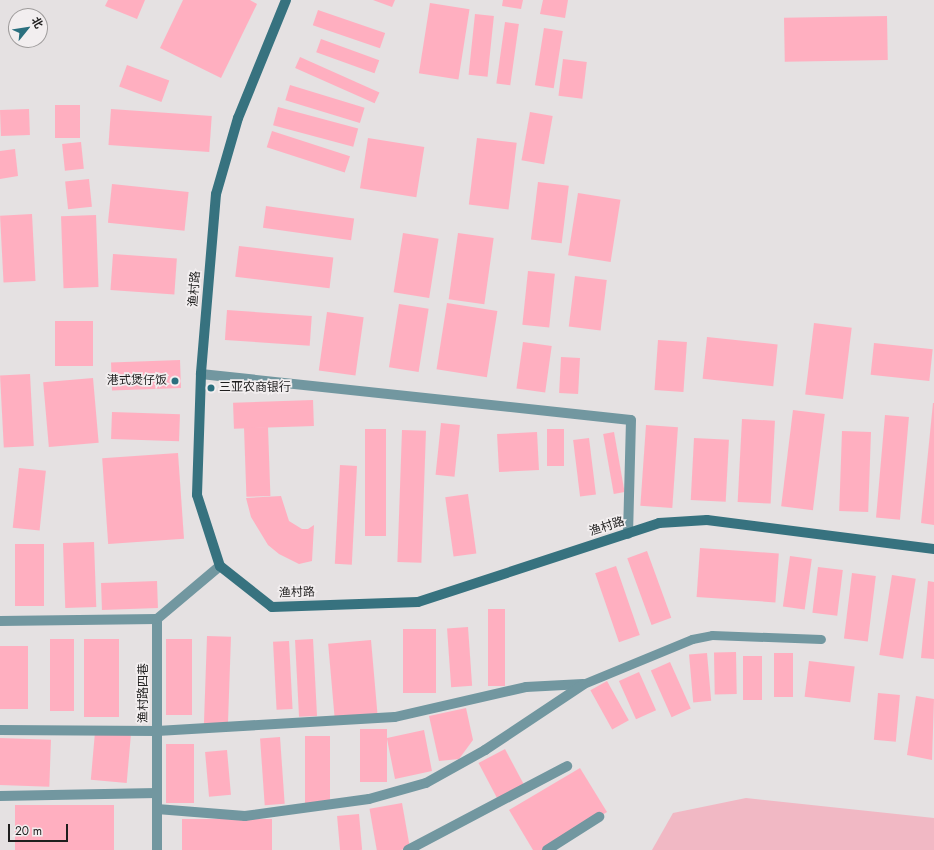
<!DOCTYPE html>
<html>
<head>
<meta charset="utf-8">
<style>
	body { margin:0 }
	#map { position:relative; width:934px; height:850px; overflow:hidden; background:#e5e1e2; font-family:Jost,"Noto Sans SC",sans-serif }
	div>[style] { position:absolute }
	.green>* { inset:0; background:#f1b8c4 }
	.building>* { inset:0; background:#ffafc0; transform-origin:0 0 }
	.lane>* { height:9px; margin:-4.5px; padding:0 4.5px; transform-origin:4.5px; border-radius:4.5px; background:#7297a0 }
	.street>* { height:10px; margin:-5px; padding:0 5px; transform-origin:5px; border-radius:5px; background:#7297a0 }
	.secondary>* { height:10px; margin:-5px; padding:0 5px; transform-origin:5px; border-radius:5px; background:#37727f }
	.dots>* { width:11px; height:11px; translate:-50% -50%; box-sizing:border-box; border:2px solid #f2eeef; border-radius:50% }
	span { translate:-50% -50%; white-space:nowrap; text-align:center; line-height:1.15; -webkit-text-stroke:3.5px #f2eeef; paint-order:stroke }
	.street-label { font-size:12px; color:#1f1e1e }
	.poi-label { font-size:12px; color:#1f1e1e }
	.right { translate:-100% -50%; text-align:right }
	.left { translate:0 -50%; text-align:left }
	.north { position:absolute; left:8px; top:8px; width:40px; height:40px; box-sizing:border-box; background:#f2eeef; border:1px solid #9e9b9b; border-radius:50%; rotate:60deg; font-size:11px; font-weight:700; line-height:16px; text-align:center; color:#1f1e1e }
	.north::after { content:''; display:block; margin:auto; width:14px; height:18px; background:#2a6f7e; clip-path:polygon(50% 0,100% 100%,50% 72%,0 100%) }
	.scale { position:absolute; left:8px; top:824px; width:60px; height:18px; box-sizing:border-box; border:2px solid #1f1e1e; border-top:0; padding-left:5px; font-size:12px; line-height:14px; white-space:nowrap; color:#1f1e1e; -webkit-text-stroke:3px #f2eeef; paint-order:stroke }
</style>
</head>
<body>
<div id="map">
	<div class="green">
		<div style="clip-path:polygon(746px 798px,934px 818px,934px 850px,652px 850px,673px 813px)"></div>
	</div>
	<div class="building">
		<div style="clip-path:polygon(108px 0,145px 0,137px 19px,105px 6px)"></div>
		<div style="clip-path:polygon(183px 0,250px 0,257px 4px,221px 78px,160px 48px)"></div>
		<div style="clip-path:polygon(373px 0,395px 0,392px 7px)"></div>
		<div style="clip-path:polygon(503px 0,523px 0,521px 9px,502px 6px)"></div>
		<div style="clip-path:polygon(543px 0,568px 0,565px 18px,540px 14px)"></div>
		<div style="left:430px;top:3px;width:40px;height:71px;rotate:9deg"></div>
		<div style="left:318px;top:10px;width:71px;height:16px;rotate:19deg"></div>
		<div style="left:475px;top:14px;width:19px;height:61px;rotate:6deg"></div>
		<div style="left:887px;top:16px;width:44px;height:103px;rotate:89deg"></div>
		<div style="left:505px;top:22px;width:14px;height:62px;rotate:8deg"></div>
		<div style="left:544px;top:28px;width:19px;height:58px;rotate:9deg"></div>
		<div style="left:321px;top:39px;width:62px;height:14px;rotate:20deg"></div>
		<div style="left:300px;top:57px;width:87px;height:12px;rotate:24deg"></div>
		<div style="left:563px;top:59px;width:24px;height:37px;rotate:7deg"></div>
		<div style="left:127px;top:65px;width:45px;height:23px;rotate:20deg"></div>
		<div style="left:290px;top:85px;width:78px;height:16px;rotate:17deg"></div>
		<div style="left:55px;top:105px;width:25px;height:33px"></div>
		<div style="left:278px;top:107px;width:83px;height:19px;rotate:15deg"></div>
		<div style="left:29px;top:109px;width:26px;height:29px;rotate:88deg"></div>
		<div style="left:111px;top:109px;width:101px;height:36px;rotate:4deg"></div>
		<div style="left:530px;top:112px;width:23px;height:49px;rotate:10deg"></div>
		<div style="left:272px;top:131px;width:82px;height:17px;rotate:18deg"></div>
		<div style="left:368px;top:138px;width:57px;height:51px;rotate:9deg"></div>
		<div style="left:477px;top:138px;width:40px;height:67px;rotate:7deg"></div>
		<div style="left:81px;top:142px;width:27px;height:19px;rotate:84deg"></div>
		<div style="clip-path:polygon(15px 149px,18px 176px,0 179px,0 151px)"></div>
		<div style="left:89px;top:179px;width:28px;height:24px;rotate:84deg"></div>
		<div style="left:538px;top:182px;width:31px;height:58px;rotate:7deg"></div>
		<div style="left:112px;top:184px;width:77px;height:39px;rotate:6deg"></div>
		<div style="left:578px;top:193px;width:43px;height:63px;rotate:9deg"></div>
		<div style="left:266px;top:206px;width:89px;height:22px;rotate:8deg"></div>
		<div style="left:32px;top:214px;width:67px;height:32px;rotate:87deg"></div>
		<div style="left:96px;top:215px;width:72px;height:35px;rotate:88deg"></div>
		<div style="left:403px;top:233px;width:36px;height:60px;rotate:9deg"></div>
		<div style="left:458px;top:233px;width:36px;height:67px;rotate:8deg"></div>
		<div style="left:239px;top:246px;width:95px;height:31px;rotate:7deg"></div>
		<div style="left:113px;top:254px;width:64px;height:36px;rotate:4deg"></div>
		<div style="left:528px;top:271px;width:27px;height:54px;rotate:6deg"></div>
		<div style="left:575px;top:276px;width:32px;height:51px;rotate:7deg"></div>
		<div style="left:447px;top:303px;width:51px;height:67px;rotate:9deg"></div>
		<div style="left:399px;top:304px;width:30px;height:64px;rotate:9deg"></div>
		<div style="left:227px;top:310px;width:85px;height:30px;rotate:4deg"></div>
		<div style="left:327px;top:312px;width:37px;height:59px;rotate:8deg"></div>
		<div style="left:55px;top:321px;width:38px;height:45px"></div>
		<div style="left:814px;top:323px;width:38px;height:72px;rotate:7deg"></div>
		<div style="left:707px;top:337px;width:71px;height:42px;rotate:6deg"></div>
		<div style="left:658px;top:340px;width:29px;height:50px;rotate:4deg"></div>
		<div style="left:523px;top:342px;width:29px;height:47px;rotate:8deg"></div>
		<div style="left:874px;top:343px;width:59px;height:32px;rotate:6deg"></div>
		<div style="left:561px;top:357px;width:19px;height:36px;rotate:3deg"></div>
		<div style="left:180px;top:360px;width:28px;height:69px;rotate:88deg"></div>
		<div style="left:30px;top:374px;width:72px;height:30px;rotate:87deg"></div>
		<div style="left:93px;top:378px;width:65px;height:50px;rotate:85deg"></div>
		<div style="left:313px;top:400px;width:26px;height:80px;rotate:88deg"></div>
		<div style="clip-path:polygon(933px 403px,934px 403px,934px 525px,921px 523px)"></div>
		<div style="left:793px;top:410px;width:32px;height:97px;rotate:7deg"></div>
		<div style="left:112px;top:412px;width:68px;height:27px;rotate:2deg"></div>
		<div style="left:885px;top:415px;width:24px;height:103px;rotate:5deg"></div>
		<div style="left:742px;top:419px;width:33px;height:83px;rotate:3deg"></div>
		<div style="left:441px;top:423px;width:19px;height:52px;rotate:6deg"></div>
		<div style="left:646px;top:425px;width:32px;height:81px;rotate:4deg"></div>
		<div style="left:268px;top:427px;width:69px;height:24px;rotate:88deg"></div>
		<div style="left:365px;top:429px;width:21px;height:107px"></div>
		<div style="left:547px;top:429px;width:17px;height:37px"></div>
		<div style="left:402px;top:430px;width:24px;height:132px;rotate:2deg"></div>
		<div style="left:842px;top:431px;width:29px;height:80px;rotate:2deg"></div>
		<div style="left:537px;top:432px;width:38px;height:40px;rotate:87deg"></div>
		<div style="left:614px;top:432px;width:61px;height:11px;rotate:80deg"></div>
		<div style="left:589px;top:438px;width:57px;height:16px;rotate:83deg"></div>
		<div style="left:694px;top:438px;width:35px;height:62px;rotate:3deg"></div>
		<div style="left:178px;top:453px;width:86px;height:76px;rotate:86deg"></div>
		<div style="left:340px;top:465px;width:17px;height:99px;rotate:3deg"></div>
		<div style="left:19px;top:468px;width:27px;height:60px;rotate:6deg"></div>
		<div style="left:468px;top:494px;width:60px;height:23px;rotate:82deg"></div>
		<div style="clip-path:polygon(281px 496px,289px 521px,302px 529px,308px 529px,314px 525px,312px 561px,299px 564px,279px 554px,268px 545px,251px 517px,246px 498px)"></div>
		<div style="left:94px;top:542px;width:65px;height:31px;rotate:88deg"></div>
		<div style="left:15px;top:544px;width:29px;height:62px"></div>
		<div style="left:700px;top:548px;width:79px;height:49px;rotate:4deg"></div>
		<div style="left:647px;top:551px;width:71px;height:21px;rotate:70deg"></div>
		<div style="left:790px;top:556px;width:22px;height:51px;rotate:8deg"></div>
		<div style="left:616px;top:566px;width:73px;height:22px;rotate:71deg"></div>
		<div style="left:818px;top:567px;width:25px;height:46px;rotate:7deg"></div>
		<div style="left:852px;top:573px;width:24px;height:66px;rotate:7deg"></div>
		<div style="left:892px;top:575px;width:24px;height:81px;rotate:9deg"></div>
		<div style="left:157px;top:581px;width:27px;height:56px;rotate:88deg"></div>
		<div style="clip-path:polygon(928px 581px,934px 582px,934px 659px,921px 658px)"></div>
		<div style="left:488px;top:609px;width:17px;height:77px"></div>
		<div style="left:468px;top:627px;width:59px;height:21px;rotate:86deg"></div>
		<div style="left:436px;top:629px;width:64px;height:33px;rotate:90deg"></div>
		<div style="left:207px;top:636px;width:24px;height:89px;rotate:2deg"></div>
		<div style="left:50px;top:639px;width:24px;height:72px"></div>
		<div style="left:84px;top:639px;width:35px;height:78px"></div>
		<div style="left:166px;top:639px;width:26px;height:76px"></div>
		<div style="left:313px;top:639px;width:77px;height:18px;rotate:87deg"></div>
		<div style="left:371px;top:640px;width:75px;height:43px;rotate:85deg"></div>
		<div style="left:289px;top:641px;width:68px;height:16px;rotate:87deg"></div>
		<div style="left:0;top:646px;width:28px;height:63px"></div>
		<div style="left:736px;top:652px;width:42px;height:22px;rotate:89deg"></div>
		<div style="left:707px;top:653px;width:48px;height:18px;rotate:85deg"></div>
		<div style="left:774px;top:653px;width:19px;height:44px"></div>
		<div style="left:743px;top:656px;width:19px;height:44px"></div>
		<div style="left:809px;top:661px;width:46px;height:36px;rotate:7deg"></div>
		<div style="left:670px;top:662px;width:51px;height:21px;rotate:66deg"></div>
		<div style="left:639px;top:672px;width:42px;height:22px;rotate:66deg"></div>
		<div style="left:607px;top:681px;width:45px;height:19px;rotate:61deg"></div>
		<div style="left:878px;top:693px;width:22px;height:47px;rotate:5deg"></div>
		<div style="clip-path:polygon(916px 696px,934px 699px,932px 760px,907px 755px)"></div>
		<div style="clip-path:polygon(466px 708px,473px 740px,459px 759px,439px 761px,429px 716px)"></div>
		<div style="clip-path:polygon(360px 729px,387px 729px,387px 738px,424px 730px,432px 771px,395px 779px,387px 739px,387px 782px,360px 782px)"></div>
		<div style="left:95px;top:732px;width:36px;height:48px;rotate:5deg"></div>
		<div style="left:305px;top:736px;width:25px;height:69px"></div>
		<div style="left:280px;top:737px;width:67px;height:20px;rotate:86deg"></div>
		<div style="left:0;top:738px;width:51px;height:47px;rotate:2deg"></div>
		<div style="left:166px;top:744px;width:28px;height:59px"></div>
		<div style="left:505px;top:749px;width:40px;height:30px;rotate:62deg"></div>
		<div style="left:227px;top:750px;width:45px;height:22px;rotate:85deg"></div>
		<div style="clip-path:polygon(580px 768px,607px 812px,543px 850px,533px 850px,509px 810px)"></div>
		<div style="left:402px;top:803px;width:46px;height:33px;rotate:80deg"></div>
		<div style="left:15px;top:805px;width:99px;height:45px"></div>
		<div style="left:359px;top:814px;width:36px;height:22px;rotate:85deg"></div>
		<div style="left:182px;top:819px;width:90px;height:31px"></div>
	</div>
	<div class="lane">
		<div style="left:583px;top:684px;width:118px;rotate:-22.4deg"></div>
		<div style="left:692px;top:639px;width:20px;rotate:-11deg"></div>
		<div style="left:712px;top:635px;width:109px;rotate:2.1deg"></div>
	</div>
	<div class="street">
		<div style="left:201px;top:374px;width:432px;rotate:6.1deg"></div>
		<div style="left:631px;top:420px;width:114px;rotate:91.5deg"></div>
		<div style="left:0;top:621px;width:157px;rotate:-0.7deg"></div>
		<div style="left:0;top:730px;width:157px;rotate:0.4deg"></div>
		<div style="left:157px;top:731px;width:238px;rotate:-3.4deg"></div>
		<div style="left:395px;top:717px;width:134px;rotate:-12.9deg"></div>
		<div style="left:526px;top:687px;width:57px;rotate:-3deg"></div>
		<div style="left:0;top:796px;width:157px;rotate:-1.1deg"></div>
		<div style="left:157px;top:809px;width:88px;rotate:4.5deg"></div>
		<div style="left:245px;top:816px;width:125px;rotate:-7.8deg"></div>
		<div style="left:369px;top:799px;width:59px;rotate:-15.7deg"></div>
		<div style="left:426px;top:783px;width:68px;rotate:-29.2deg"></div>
		<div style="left:485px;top:750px;width:118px;rotate:-33.6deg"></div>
		<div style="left:157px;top:850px;width:231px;rotate:-90deg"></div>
		<div style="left:157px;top:619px;width:82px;rotate:-40.1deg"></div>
		<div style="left:408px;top:850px;width:180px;rotate:-27.8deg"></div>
		<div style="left:547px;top:850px;width:62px;rotate:-32.4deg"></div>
	</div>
	<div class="secondary">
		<div style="left:286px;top:0;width:127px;rotate:112.1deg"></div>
		<div style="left:238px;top:118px;width:79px;rotate:106.1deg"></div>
		<div style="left:216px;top:194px;width:181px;rotate:94.8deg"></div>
		<div style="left:201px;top:374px;width:121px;rotate:91.9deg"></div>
		<div style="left:197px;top:495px;width:75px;rotate:72.1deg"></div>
		<div style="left:220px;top:566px;width:66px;rotate:38.3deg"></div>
		<div style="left:272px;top:607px;width:146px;rotate:-2deg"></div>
		<div style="left:418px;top:602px;width:254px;rotate:-18.1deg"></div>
		<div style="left:659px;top:523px;width:48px;rotate:-3.6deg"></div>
		<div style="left:707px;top:520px;width:229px;rotate:7.3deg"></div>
	</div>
	<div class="dots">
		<div style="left:175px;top:381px;background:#2a6f7e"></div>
		<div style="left:211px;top:388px;background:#2a6f7e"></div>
	</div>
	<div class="street-label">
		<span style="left:195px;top:289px;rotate:-86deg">渔村路</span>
		<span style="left:607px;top:527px;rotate:-18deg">渔村路</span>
		<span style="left:297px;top:593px;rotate:-2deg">渔村路</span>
		<span style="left:144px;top:693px;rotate:-90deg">渔村路四巷</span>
	</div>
	<div class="poi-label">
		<span class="right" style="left:167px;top:381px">港式煲仔饭</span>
		<span class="left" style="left:219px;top:388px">三亚农商银行</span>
	</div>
	<div class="north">北</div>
	<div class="scale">20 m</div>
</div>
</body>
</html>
